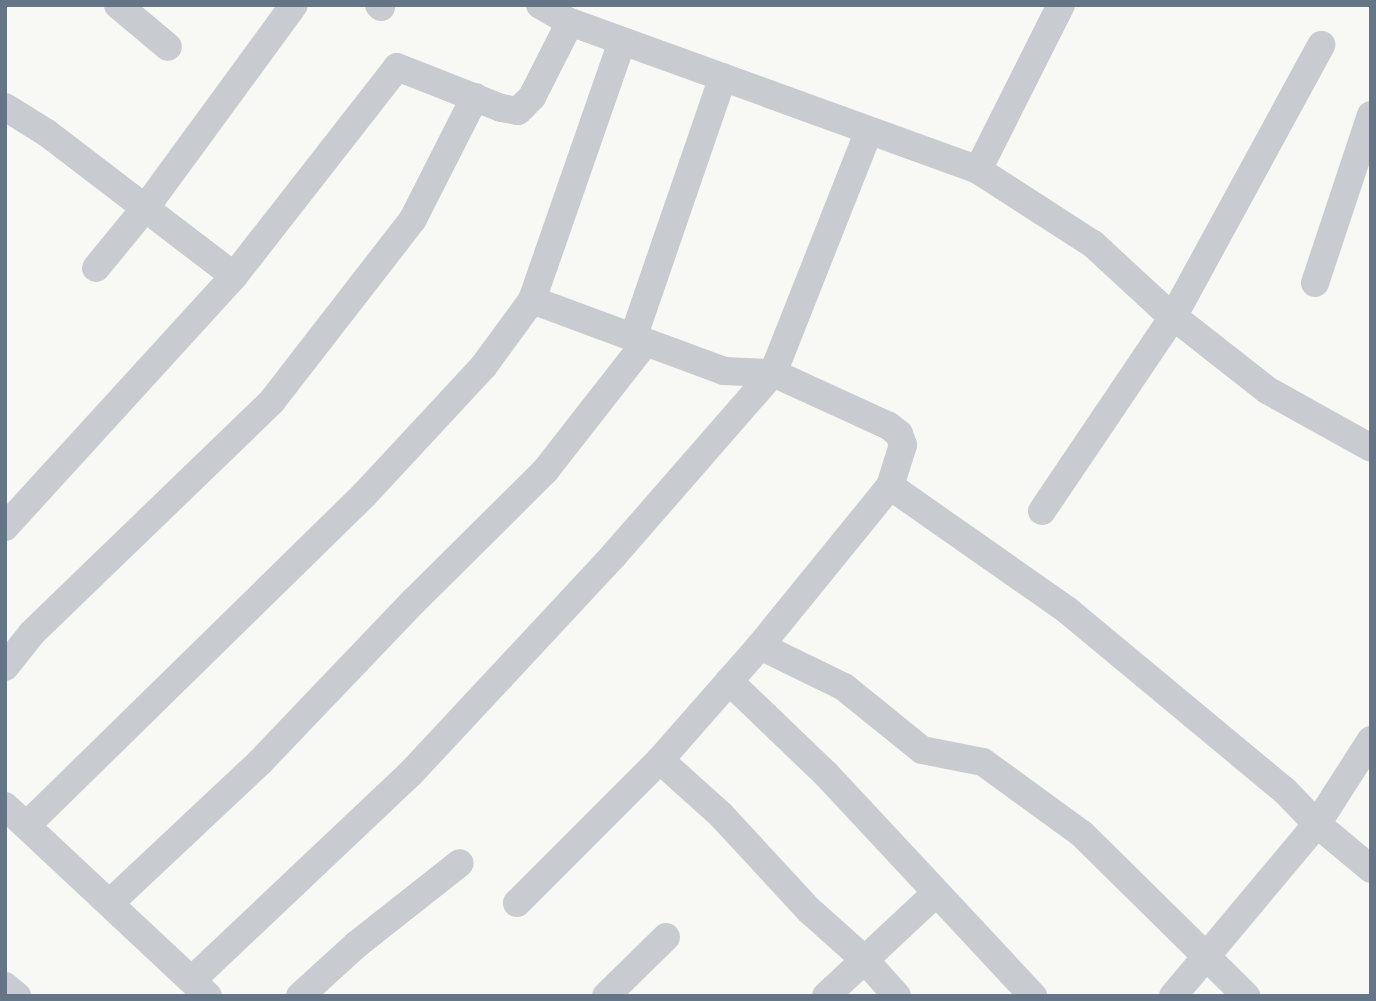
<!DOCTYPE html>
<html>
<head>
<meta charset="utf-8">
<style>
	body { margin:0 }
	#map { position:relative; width:1376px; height:1001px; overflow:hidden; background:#f8f8f5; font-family:Mulish,sans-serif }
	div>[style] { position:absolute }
	.minor>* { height:28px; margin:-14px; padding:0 14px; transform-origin:14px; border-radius:14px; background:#c8cbcf }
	span { translate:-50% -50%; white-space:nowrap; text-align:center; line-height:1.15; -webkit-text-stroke:7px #fff; paint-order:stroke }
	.frame { position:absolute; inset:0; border:7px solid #657588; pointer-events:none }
</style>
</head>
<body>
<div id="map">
	<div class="minor">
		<div style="left:118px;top:5px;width:65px;rotate:40deg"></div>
		<div style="left:379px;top:5px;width:3px;rotate:45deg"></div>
		<div style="left:540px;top:5px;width:34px;rotate:30deg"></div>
		<div style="left:570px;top:22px;width:434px;rotate:19.9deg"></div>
		<div style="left:978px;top:170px;width:137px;rotate:32.8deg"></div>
		<div style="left:1093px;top:244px;width:91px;rotate:42.8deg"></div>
		<div style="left:1160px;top:306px;width:136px;rotate:38.1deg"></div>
		<div style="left:1267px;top:390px;width:119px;rotate:29.1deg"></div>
		<div style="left:5px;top:107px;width:49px;rotate:31.8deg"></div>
		<div style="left:47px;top:133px;width:235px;rotate:37.4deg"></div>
		<div style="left:978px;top:170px;width:185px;rotate:-63.3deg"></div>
		<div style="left:96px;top:268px;width:79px;rotate:-50.7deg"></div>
		<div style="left:146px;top:207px;width:250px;rotate:-53.8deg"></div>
		<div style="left:1315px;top:283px;width:177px;rotate:-71.6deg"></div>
		<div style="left:633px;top:338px;width:276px;rotate:-71deg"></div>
		<div style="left:890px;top:486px;width:216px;rotate:35deg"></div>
		<div style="left:1067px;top:610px;width:283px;rotate:39.7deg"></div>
		<div style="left:1285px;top:791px;width:46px;rotate:45.9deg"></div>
		<div style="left:1317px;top:824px;width:70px;rotate:39.8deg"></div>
		<div style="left:1042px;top:511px;width:234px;rotate:-56deg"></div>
		<div style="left:1173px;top:317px;width:310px;rotate:-61.4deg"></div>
		<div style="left:5px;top:527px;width:340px;rotate:-47.6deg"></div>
		<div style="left:234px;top:276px;width:265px;rotate:-52deg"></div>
		<div style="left:397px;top:67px;width:112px;rotate:21.5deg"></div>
		<div style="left:501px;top:108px;width:17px;rotate:10deg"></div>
		<div style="left:518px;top:111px;width:20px;rotate:-45deg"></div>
		<div style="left:532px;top:97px;width:84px;rotate:-63.1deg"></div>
		<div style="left:760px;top:646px;width:93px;rotate:26deg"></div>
		<div style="left:844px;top:687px;width:100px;rotate:38.9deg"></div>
		<div style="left:922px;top:750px;width:62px;rotate:11.1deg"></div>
		<div style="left:983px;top:762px;width:122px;rotate:36deg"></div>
		<div style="left:1082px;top:834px;width:231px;rotate:44.6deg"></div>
		<div style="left:5px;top:667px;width:43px;rotate:-51.5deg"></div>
		<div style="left:32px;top:633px;width:334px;rotate:-44deg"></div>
		<div style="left:272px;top:401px;width:230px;rotate:-52.2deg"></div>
		<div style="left:413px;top:219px;width:137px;rotate:-63.1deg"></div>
		<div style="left:729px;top:681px;width:134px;rotate:43.8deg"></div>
		<div style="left:826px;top:774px;width:304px;rotate:47deg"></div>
		<div style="left:660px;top:760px;width:82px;rotate:42deg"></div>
		<div style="left:721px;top:815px;width:129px;rotate:47.2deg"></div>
		<div style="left:809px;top:910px;width:75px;rotate:41.8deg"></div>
		<div style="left:865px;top:960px;width:48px;rotate:48.4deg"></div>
		<div style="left:5px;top:806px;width:278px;rotate:43.1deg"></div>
		<div style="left:27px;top:825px;width:472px;rotate:-44.4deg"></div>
		<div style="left:364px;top:495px;width:175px;rotate:-47.1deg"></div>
		<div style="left:483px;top:367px;width:83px;rotate:-53.8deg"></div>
		<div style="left:532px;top:300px;width:274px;rotate:-70.8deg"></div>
		<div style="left:111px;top:902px;width:204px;rotate:-43.2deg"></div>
		<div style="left:260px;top:762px;width:223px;rotate:-46.3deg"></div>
		<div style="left:414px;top:601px;width:185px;rotate:-44.8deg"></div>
		<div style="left:545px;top:471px;width:162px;rotate:-52deg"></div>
		<div style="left:517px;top:903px;width:202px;rotate:-45deg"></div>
		<div style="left:660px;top:760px;width:152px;rotate:-48.7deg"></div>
		<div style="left:760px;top:646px;width:206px;rotate:-50.9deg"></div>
		<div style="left:890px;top:486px;width:43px;rotate:-72.4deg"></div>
		<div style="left:903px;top:445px;width:12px;rotate:-110deg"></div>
		<div style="left:899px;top:434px;width:13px;rotate:-141deg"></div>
		<div style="left:889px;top:426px;width:128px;rotate:-155.4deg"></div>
		<div style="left:773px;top:373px;width:49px;rotate:-177.7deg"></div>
		<div style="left:724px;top:371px;width:205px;rotate:-159.7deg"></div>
		<div style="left:192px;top:980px;width:300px;rotate:-43.4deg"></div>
		<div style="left:410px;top:774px;width:299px;rotate:-47deg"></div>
		<div style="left:614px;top:555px;width:242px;rotate:-48.9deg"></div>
		<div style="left:773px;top:373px;width:260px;rotate:-68.4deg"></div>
		<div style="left:5px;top:986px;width:16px;rotate:40deg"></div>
		<div style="left:300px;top:996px;width:76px;rotate:-42.3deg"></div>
		<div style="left:356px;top:945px;width:132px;rotate:-38.3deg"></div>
		<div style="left:606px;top:996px;width:84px;rotate:-44.5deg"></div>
		<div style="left:826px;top:996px;width:149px;rotate:-43.1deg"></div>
		<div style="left:1173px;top:996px;width:224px;rotate:-50.1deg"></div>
		<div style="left:1317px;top:824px;width:100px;rotate:-57.3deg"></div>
	</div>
	<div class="frame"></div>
</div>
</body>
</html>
